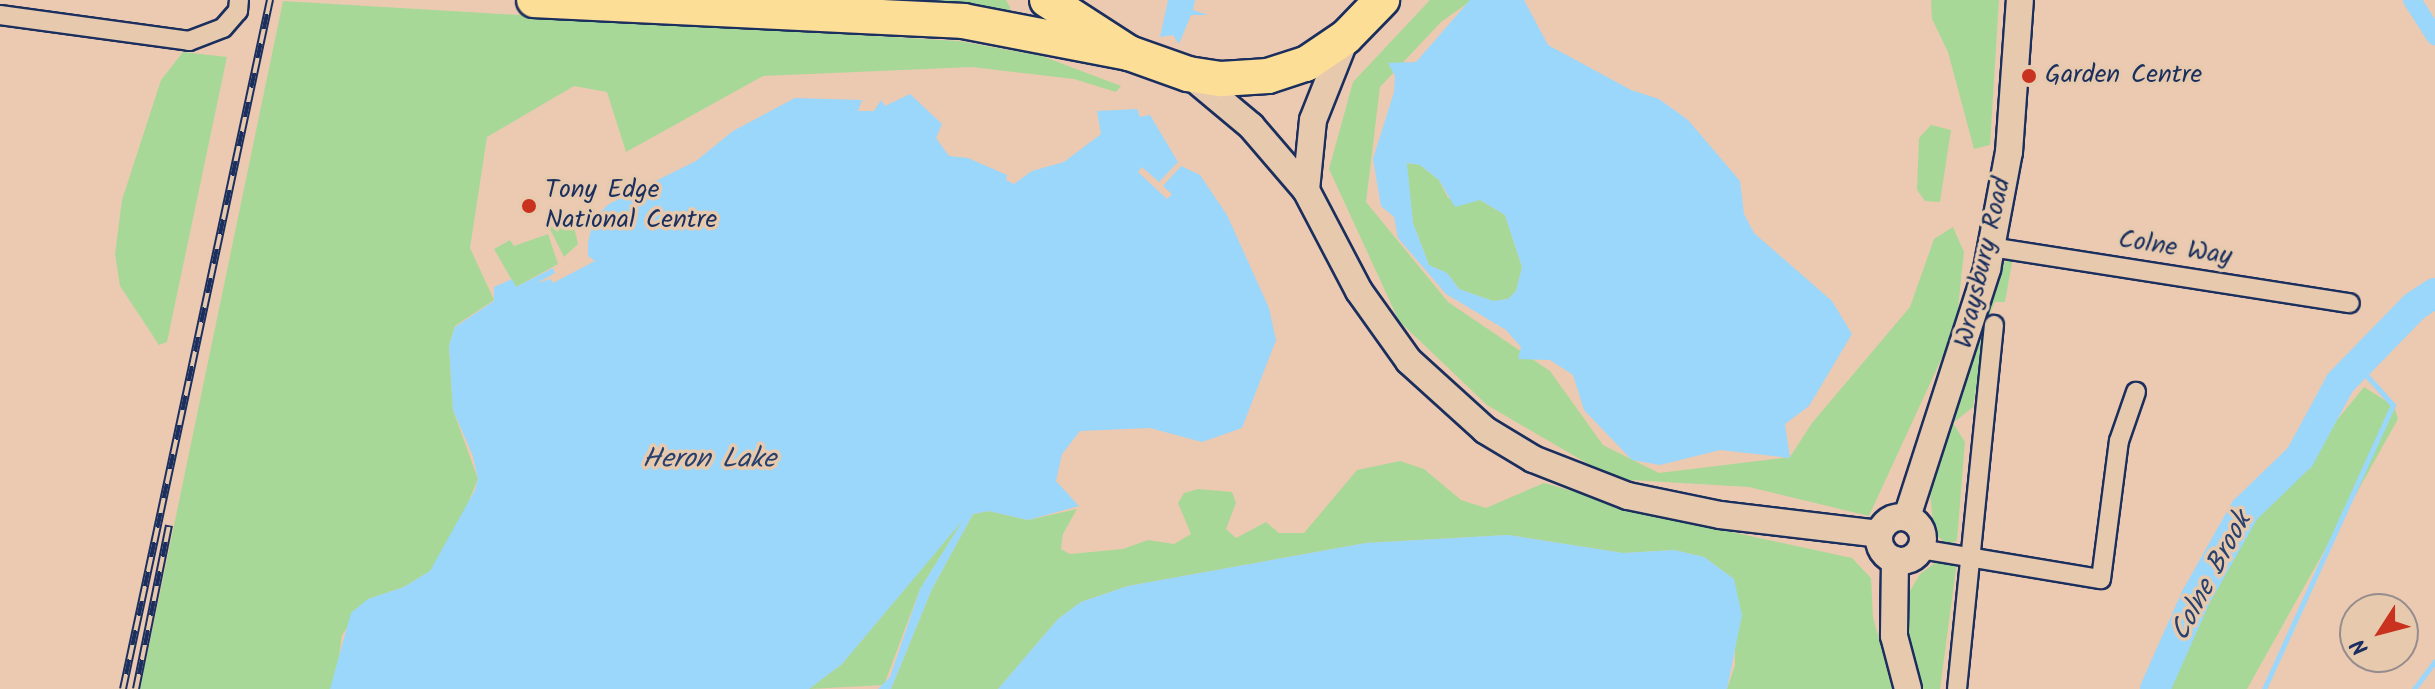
<!DOCTYPE html>
<html>
<head>
<meta charset="utf-8">
<style>
	body { margin:0 }
	#map { position:relative; width:2435px; height:689px; overflow:hidden; background:#eccab2; font-family:Kalam,sans-serif }
	div>[style] { position:absolute }
	.green>* { inset:0; background:#a8d897 }
	.water>* { inset:0; background:#9bd6fb }
	.stream>* { height:5px; margin:-2.5px; padding:0 2.5px; transform-origin:2.5px; border-radius:2.5px; background:#9bd6fb }
	.canal>* { height:18px; margin:-9px; padding:0 9px; transform-origin:9px; border-radius:9px; background:#9bd6fb }
	.river>* { height:30px; margin:-15px; padding:0 15px; transform-origin:15px; border-radius:15px; background:#9bd6fb }
	.roads { filter:drop-shadow(2px 0 #1b2f5e) drop-shadow(-2px 0 #1b2f5e) drop-shadow(0 2px #1b2f5e) drop-shadow(0 -2px #1b2f5e) }
	.street>* { height:18px; margin:-9px; padding:0 9px; transform-origin:9px; border-radius:9px; background:#e7caae }
	.secondary>* { height:26px; margin:-13px; padding:0 13px; transform-origin:13px; border-radius:13px; background:#e7caae }
	.secondary>.ring { margin:-13px; padding:0; box-sizing:content-box; background:none; border:26px solid #e7caae; border-radius:50% }
	.highway>* { height:34px; margin:-17px; padding:0 17px; transform-origin:17px; border-radius:17px; background:#fdde96 }
	.rail>* { height:8px; margin-top:-4px; transform-origin:0; background:repeating-linear-gradient(90deg,#e7caae 0 15px,#1b2f5e 0 30px); box-sizing:border-box; border-block:2px solid #1b2f5e }
	.dots>* { width:22px; height:22px; translate:-50% -50%; box-sizing:border-box; border:4px solid #e7caae; border-radius:50% }
	span { translate:-50% -50%; white-space:nowrap; text-align:center; line-height:1.15; -webkit-text-stroke:7px #e7caae; paint-order:stroke }
	.poi-label { font-size:26px; color:#1b2f5e }
	.left { translate:0 -50%; text-align:left }
	.street-label { font-size:26px; color:#1b2f5e }
	.water-label { font-size:28px; color:#28406e; font-style:italic }
	.north { position:absolute; left:2339px; top:593px; width:80px; height:80px; box-sizing:border-box; background:#e7caae; border:2px solid #958c8e; border-radius:50%; rotate:234deg; font-size:22px; font-weight:700; line-height:32px; text-align:center; color:#1b2f5e }
	.north::after { content:''; display:block; margin:auto; width:28px; height:36px; background:#c8321e; clip-path:polygon(50% 0,100% 100%,50% 72%,0 100%) }
</style>
</head>
<body>
<div id="map">
	<div class="green">
		<div style="clip-path:polygon(709px 0,1006px 0,1010px 7px,1010px 11px)"></div>
		<div style="clip-path:polygon(1430px 0,1472px 0,1441px 22px,1380px 87px,1366px 202px,1448px 302px,1550px 371px,1603px 445px,1659px 473px,1790px 457px,1812px 423px,1910px 307px,1934px 239px,1953px 227px,1964px 252px,1956px 327px,1869px 516px,1749px 487px,1614px 479px,1487px 405px,1399px 321px,1329px 169px,1353px 82px)"></div>
		<div style="clip-path:polygon(1931px 0,1999px 0,1990px 145px,1974px 149px,1948px 52px,1932px 19px)"></div>
		<div style="clip-path:polygon(283px 1px,959px 41px,1042px 56px,1121px 86px,1116px 92px,1074px 79px,972px 67px,763px 76px,626px 152px,607px 92px,574px 86px,487px 137px,470px 248px,494px 300px,455px 326px,449px 346px,453px 410px,478px 479px,455px 534px,430px 571px,404px 587px,368px 599px,342px 635px,336px 679px,330px 689px,140px 689px)"></div>
		<div style="clip-path:polygon(183px 52px,227px 57px,167px 342px,159px 345px,120px 286px,115px 254px,122px 200px,161px 80px)"></div>
		<div style="clip-path:polygon(1931px 125px,1951px 130px,1940px 202px,1925px 201px,1917px 190px,1919px 138px)"></div>
		<div style="clip-path:polygon(1406px 163px,1420px 165px,1439px 180px,1448px 198px,1480px 200px,1505px 215px,1522px 267px,1516px 291px,1508px 299px,1493px 301px,1459px 289px,1447px 273px,1429px 265px,1413px 223px)"></div>
		<div style="clip-path:polygon(571px 214px,578px 244px,564px 257px,549px 227px)"></div>
		<div style="clip-path:polygon(548px 234px,558px 264px,516px 287px,494px 249px,510px 240px,514px 246px)"></div>
		<div style="clip-path:polygon(2013px 257px,2005px 302px,1995px 302px,1986px 323px,1973px 407px,1953px 423px,1965px 442px,1957px 540px,1949px 546px,1934px 533px,1928px 471px,1997px 268px)"></div>
		<div style="clip-path:polygon(2364px 387px,2394px 406px,2398px 419px,2247px 689px,2156px 689px,2222px 561px)"></div>
		<div style="clip-path:polygon(1400px 461px,1424px 469px,1461px 500px,1486px 508px,1544px 483px,1676px 520px,1852px 558px,1871px 578px,1873px 617px,1892px 689px,1727px 689px,1735px 665px,1734px 579px,1704px 557px,1674px 550px,1623px 553px,1508px 535px,1366px 543px,1128px 586px,1081px 602px,1058px 619px,998px 689px,891px 689px,932px 589px,973px 514px,989px 511px,1028px 520px,1077px 509px,1063px 534px,1061px 549px,1070px 554px,1123px 549px,1148px 540px,1174px 544px,1191px 534px,1178px 503px,1184px 493px,1198px 489px,1232px 492px,1236px 503px,1226px 529px,1236px 538px,1266px 522px,1279px 533px,1304px 533px,1357px 470px)"></div>
		<div style="clip-path:polygon(965px 517px,920px 589px,884px 685px,809px 689px,842px 664px)"></div>
		<div style="clip-path:polygon(1939px 560px,1957px 561px,1940px 689px,1917px 689px,1903px 645px,1907px 596px,1920px 574px)"></div>
	</div>
	<div class="water">
		<div style="clip-path:polygon(1168px 0,1330px 0,1195px 0,1193px 10px,1208px 15px,1191px 15px,1179px 44px,1173px 35px,1160px 37px)"></div>
		<div style="clip-path:polygon(evenodd,1470px 0,1524px 0,1548px 45px,1631px 90px,1659px 99px,1688px 120px,1740px 181px,1744px 214px,1754px 233px,1832px 301px,1852px 334px,1809px 406px,1785px 424px,1790px 458px,1720px 450px,1660px 465px,1632px 460px,1584px 410px,1573px 375px,1550px 360px,1518px 359px,1521px 347px,1506px 330px,1446px 294px,1398px 238px,1394px 217px,1381px 206px,1373px 159px,1394px 92px,1395px 76px,1388px 63px,1416px 62px,1470px 0,1407px 163px,1420px 165px,1439px 180px,1455px 207px,1480px 200px,1505px 215px,1522px 267px,1516px 291px,1508px 299px,1493px 301px,1459px 289px,1447px 273px,1429px 265px,1413px 223px,1407px 163px)"></div>
		<div style="clip-path:polygon(910px 94px,942px 124px,936px 138px,949px 156px,968px 158px,1007px 175px,1006px 180px,1014px 184px,1032px 171px,1064px 162px,1101px 134px,1097px 111px,1137px 109px,1140px 117px,1150px 115px,1178px 162px,1159px 182px,1142px 167px,1138px 172px,1167px 199px,1172px 194px,1163px 186px,1181px 166px,1200px 175px,1227px 215px,1269px 308px,1276px 340px,1242px 428px,1202px 442px,1150px 428px,1080px 431px,1062px 454px,1056px 481px,1079px 506px,1028px 520px,989px 511px,973px 514px,932px 589px,891px 689px,878px 689px,890px 677px,920px 589px,963px 520px,842px 664px,809px 689px,330px 689px,351px 613px,368px 599px,404px 587px,430px 571px,475px 490px,478px 479px,473px 456px,453px 410px,449px 346px,455px 327px,494px 301px,494px 287px,512px 279px,516px 287px,553px 268px,555px 273px,537px 283px,551px 279px,553px 283px,595px 261px,588px 256px,588px 242px,594px 218px,609px 204px,696px 161px,733px 131px,795px 98px,862px 100px,858px 111px,874px 111px,881px 100px,885px 106px)"></div>
		<div style="clip-path:polygon(1508px 535px,1623px 553px,1674px 550px,1704px 557px,1734px 579px,1742px 615px,1727px 689px,998px 689px,1058px 619px,1081px 602px,1128px 586px,1366px 543px)"></div>
	</div>
	<div class="stream">
		<div style="left:2264px;top:689px;width:312px;rotate:-65.6deg"></div>
		<div style="left:2393px;top:405px;width:52px;rotate:-131.9deg"></div>
		<div style="left:2414px;top:689px;width:35px;rotate:-53deg"></div>
	</div>
	<div class="canal">
		<div style="left:2412px;top:0;width:43px;rotate:57.4deg"></div>
	</div>
	<div class="river">
		<div style="left:2155px;top:689px;width:101px;rotate:-66deg"></div>
		<div style="left:2196px;top:597px;width:100px;rotate:-60.6deg"></div>
		<div style="left:2245px;top:510px;width:76px;rotate:-43.9deg"></div>
		<div style="left:2300px;top:457px;width:84px;rotate:-61.6deg"></div>
		<div style="left:2340px;top:383px;width:107px;rotate:-45.8deg"></div>
		<div style="left:2415px;top:306px;width:24px;rotate:-33deg"></div>
	</div>
	<div class="roads">
		<div class="street">
			<div style="left:0;top:15px;width:191px;rotate:7.8deg"></div>
			<div style="left:189px;top:41px;width:36px;rotate:-21deg"></div>
			<div style="left:223px;top:28px;width:23px;rotate:-49deg"></div>
			<div style="left:238px;top:11px;width:11px;rotate:-85deg"></div>
			<div style="left:1991px;top:247px;width:363px;rotate:8.9deg"></div>
			<div style="left:1921px;top:549px;width:182px;rotate:9.5deg"></div>
			<div style="left:2101px;top:579px;width:139px;rotate:-82.6deg"></div>
			<div style="left:2119px;top:441px;width:52px;rotate:-70.9deg"></div>
			<div style="left:1957px;top:689px;width:366px;rotate:-84.2deg"></div>
		</div>
		<div class="secondary">
			<div style="left:1190px;top:75px;width:80px;rotate:39.9deg"></div>
			<div style="left:1251px;top:126px;width:84px;rotate:49.3deg"></div>
			<div style="left:1306px;top:190px;width:114px;rotate:62.3deg"></div>
			<div style="left:1359px;top:291px;width:86px;rotate:54.5deg"></div>
			<div style="left:1409px;top:361px;width:103px;rotate:42.2deg"></div>
			<div style="left:1485px;top:430px;width:56px;rotate:31.1deg"></div>
			<div style="left:1533px;top:459px;width:102px;rotate:21.3deg"></div>
			<div style="left:1628px;top:496px;width:94px;rotate:11.7deg"></div>
			<div style="left:1720px;top:515px;width:160px;rotate:6.8deg"></div>
			<div style="left:1306px;top:190px;width:70px;rotate:-84.3deg"></div>
			<div style="left:1313px;top:120px;width:89px;rotate:-68.3deg"></div>
			<div class="ring" style="left:1879px;top:517px;width:18px;height:18px"></div>
			<div style="left:1907px;top:517px;width:261px;rotate:-72.1deg"></div>
			<div style="left:1987px;top:269px;width:119px;rotate:-79.4deg"></div>
			<div style="left:2009px;top:152px;width:152px;rotate:-85.9deg"></div>
			<div style="left:1895px;top:560px;width:76px;rotate:90.8deg"></div>
			<div style="left:1894px;top:636px;width:55px;rotate:75.2deg"></div>
		</div>
		<div class="highway">
			<div style="left:534px;top:0;width:430px;rotate:2.8deg"></div>
			<div style="left:963px;top:21px;width:169px;rotate:10.9deg"></div>
			<div style="left:1047px;top:0;width:98px;rotate:32.9deg"></div>
			<div style="left:1129px;top:53px;width:63px;rotate:19.6deg"></div>
			<div style="left:1188px;top:74px;width:33px;rotate:9deg"></div>
			<div style="left:1221px;top:79px;width:47px;rotate:-3.7deg"></div>
			<div style="left:1268px;top:76px;width:40px;rotate:-18deg"></div>
			<div style="left:1306px;top:64px;width:48px;rotate:-34deg"></div>
			<div style="left:1346px;top:37px;width:52px;rotate:-45.8deg"></div>
		</div>
	</div>
	<div class="rail">
		<div style="left:123px;top:689px;width:705px;rotate:-77.96deg"></div>
		<div style="left:136px;top:689px;width:167px;rotate:-78.6deg"></div>
	</div>
	<div class="dots">
		<div style="left:2029px;top:76px;background:#c8321e"></div>
		<div style="left:529px;top:206px;background:#c8321e"></div>
	</div>
	<div class="poi-label">
		<span class="left" style="left:2045px;top:76px">Garden Centre</span>
		<span class="left" style="left:545px;top:206px">Tony Edge<br>National Centre</span>
	</div>
	<div class="street-label">
		<span style="left:2175px;top:249px;rotate:9deg">Colne Way</span>
		<span style="left:1984px;top:263px;rotate:-77deg">Wraysbury Road</span>
	</div>
	<div class="water-label">
		<span style="left:709px;top:460px">Heron Lake</span>
		<span style="left:2212px;top:577px;rotate:-62deg">Colne Brook</span>
	</div>
	<div class="north">N</div>
</div>
</body>
</html>
